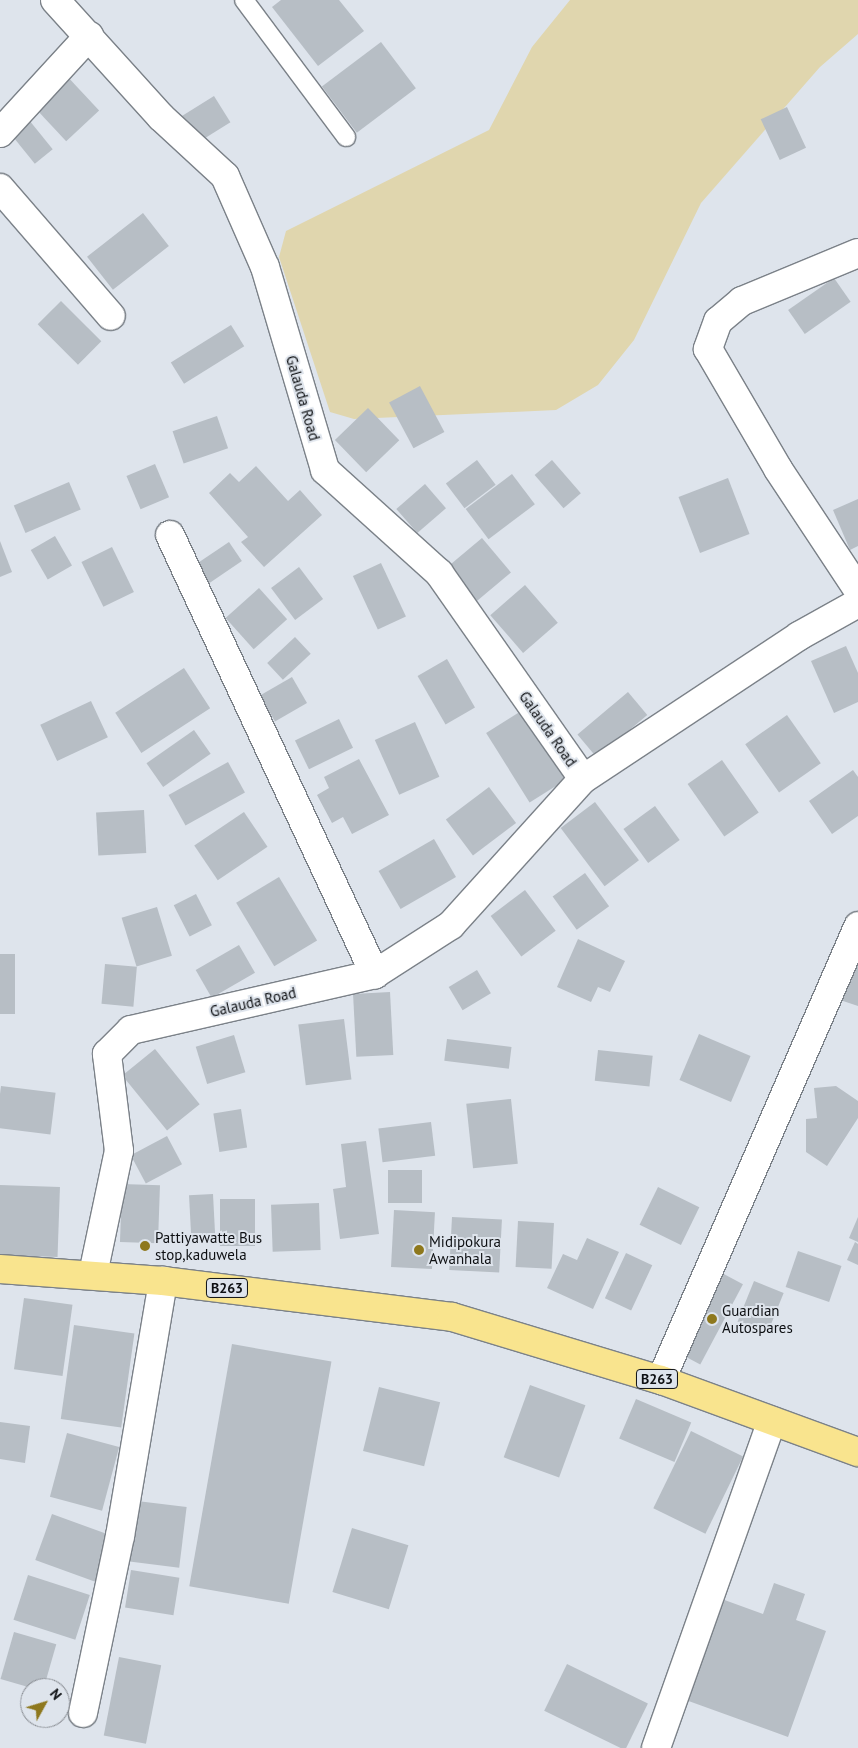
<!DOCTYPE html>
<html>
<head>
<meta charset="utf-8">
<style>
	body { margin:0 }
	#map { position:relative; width:858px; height:1748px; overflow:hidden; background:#dee4ec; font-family:"PT Sans",sans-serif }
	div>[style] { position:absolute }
	.green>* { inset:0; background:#e0d6ae }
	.building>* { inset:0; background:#b7bec5; transform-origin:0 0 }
	.roads { filter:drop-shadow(1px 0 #7b8188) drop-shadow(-1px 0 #7b8188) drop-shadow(0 1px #7b8188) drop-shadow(0 -1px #7b8188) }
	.service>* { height:18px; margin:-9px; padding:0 9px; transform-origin:9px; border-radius:9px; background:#fff }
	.minor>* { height:28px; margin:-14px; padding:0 14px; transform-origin:14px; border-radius:14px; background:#fff }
	.primary>* { height:28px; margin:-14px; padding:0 14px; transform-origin:14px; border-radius:14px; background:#f9e48e }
	.dots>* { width:14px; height:14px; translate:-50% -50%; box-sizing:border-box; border:2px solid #dee4ec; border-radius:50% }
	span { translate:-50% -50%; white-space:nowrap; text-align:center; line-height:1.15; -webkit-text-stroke:4px #dee4ec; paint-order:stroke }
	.shield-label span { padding:1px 4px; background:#dee4ec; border:1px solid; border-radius:4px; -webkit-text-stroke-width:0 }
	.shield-label { font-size:14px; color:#0e1013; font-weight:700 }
	.street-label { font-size:15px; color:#0e1013 }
	.poi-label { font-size:15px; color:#0e1013 }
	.left { translate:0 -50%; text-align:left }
	.north { position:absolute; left:20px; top:1678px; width:50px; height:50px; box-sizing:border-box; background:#dee4ec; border:1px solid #8b8f95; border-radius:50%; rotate:51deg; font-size:14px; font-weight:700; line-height:20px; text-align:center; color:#0e1013 }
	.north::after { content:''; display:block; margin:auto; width:18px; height:22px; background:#8e781d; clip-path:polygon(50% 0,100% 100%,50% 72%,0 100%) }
</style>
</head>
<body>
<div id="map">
	<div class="green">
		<div style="clip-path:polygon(570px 0,858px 0,858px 34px,820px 67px,701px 203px,634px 340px,598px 385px,556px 410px,354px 419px,330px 412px,279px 257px,286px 231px,489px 130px,532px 47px)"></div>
	</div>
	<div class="building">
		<div style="clip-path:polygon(281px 0,339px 0,364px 31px,318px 66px,272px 7px)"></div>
		<div style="left:381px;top:42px;width:58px;height:74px;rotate:53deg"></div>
		<div style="left:65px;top:74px;width:50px;height:45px;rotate:47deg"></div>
		<div style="left:214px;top:96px;width:31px;height:43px;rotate:58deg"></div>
		<div style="left:787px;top:107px;width:45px;height:29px;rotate:65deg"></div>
		<div style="left:25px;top:115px;width:44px;height:23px;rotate:51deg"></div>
		<div style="left:143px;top:213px;width:42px;height:71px;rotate:52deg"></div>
		<div style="left:834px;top:278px;width:29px;height:56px;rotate:55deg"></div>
		<div style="left:61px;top:301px;width:57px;height:33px;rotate:45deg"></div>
		<div style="left:231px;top:325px;width:25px;height:71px;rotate:58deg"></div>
		<div style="left:420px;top:386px;width:52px;height:35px;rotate:62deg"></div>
		<div style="left:368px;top:408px;width:45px;height:46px;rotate:46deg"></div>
		<div style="left:217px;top:416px;width:34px;height:47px;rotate:71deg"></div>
		<div style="left:477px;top:460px;width:31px;height:39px;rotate:53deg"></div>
		<div style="left:552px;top:460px;width:44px;height:23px;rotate:49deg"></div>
		<div style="left:155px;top:464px;width:36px;height:31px;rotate:67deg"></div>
		<div style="clip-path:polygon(256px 466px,288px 501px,300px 490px,322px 515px,264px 567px,241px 542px,248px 537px,209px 493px,230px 473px,239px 482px)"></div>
		<div style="left:512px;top:474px;width:38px;height:58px;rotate:53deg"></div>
		<div style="left:728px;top:478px;width:60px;height:53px;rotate:69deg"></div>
		<div style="left:69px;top:482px;width:30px;height:60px;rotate:67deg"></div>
		<div style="left:425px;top:484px;width:32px;height:38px;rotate:49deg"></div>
		<div style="clip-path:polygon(858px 499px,858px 546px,850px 550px,833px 510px)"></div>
		<div style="left:55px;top:536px;width:34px;height:28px;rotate:60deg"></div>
		<div style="left:482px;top:538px;width:45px;height:51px;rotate:50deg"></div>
		<div style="clip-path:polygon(0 541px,12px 572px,0 577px)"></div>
		<div style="left:229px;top:542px;width:23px;height:39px;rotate:56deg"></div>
		<div style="left:112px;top:547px;width:50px;height:34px;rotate:64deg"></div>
		<div style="left:381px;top:563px;width:59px;height:31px;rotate:65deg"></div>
		<div style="left:299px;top:567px;width:40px;height:35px;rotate:53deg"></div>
		<div style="left:525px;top:585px;width:50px;height:46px;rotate:49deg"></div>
		<div style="left:259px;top:588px;width:42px;height:45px;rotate:48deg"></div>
		<div style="left:295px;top:637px;width:23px;height:38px;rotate:47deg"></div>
		<div style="clip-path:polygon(846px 646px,858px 673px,858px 702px,834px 713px,811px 661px)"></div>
		<div style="left:447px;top:659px;width:56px;height:34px;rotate:60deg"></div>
		<div style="left:184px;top:668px;width:48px;height:82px;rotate:57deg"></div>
		<div style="left:292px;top:677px;width:30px;height:37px;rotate:60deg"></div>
		<div style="left:628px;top:692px;width:30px;height:66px;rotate:50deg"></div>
		<div style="left:91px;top:701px;width:40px;height:56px;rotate:65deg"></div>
		<div style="left:526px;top:708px;width:82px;height:47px;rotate:58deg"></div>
		<div style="left:787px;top:715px;width:59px;height:51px;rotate:55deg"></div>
		<div style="left:339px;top:719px;width:32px;height:49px;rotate:64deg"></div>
		<div style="left:415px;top:722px;width:60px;height:44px;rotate:66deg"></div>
		<div style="left:194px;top:730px;width:29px;height:58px;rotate:55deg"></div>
		<div style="clip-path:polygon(359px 759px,389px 815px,352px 834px,343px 817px,332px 823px,317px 795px,329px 788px,324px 777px)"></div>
		<div style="left:722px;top:760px;width:64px;height:42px;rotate:55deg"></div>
		<div style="left:228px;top:762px;width:35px;height:68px;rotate:61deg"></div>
		<div style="clip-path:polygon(853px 770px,858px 777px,858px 816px,832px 834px,809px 801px)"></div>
		<div style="left:489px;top:787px;width:45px;height:54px;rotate:53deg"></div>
		<div style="left:595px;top:802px;width:73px;height:43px;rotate:53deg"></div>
		<div style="left:655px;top:806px;width:42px;height:39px;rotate:54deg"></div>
		<div style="left:144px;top:810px;width:43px;height:48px;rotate:87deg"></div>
		<div style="left:244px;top:812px;width:42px;height:60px;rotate:56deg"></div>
		<div style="left:434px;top:839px;width:44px;height:64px;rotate:60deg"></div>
		<div style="left:585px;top:873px;width:41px;height:40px;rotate:54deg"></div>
		<div style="left:279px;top:877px;width:74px;height:50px;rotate:59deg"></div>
		<div style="left:525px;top:890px;width:51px;height:43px;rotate:53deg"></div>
		<div style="left:196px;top:894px;width:35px;height:25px;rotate:63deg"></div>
		<div style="left:157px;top:907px;width:51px;height:37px;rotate:73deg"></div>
		<div style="clip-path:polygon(578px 939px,625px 961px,610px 992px,598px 987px,591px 1002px,557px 987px)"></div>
		<div style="left:239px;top:945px;width:32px;height:50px;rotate:60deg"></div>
		<div style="left:0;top:954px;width:15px;height:60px"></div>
		<div style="clip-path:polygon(858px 963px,858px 1006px,834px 998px,841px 978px,851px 981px)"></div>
		<div style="left:105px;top:964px;width:32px;height:40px;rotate:5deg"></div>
		<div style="left:477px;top:970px;width:27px;height:33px;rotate:59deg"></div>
		<div style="left:390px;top:992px;width:63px;height:37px;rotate:87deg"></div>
		<div style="left:344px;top:1019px;width:61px;height:46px;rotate:83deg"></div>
		<div style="left:699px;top:1034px;width:56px;height:50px;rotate:23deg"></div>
		<div style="left:234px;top:1035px;width:39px;height:40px;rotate:73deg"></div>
		<div style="left:447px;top:1039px;width:65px;height:22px;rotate:7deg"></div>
		<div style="left:155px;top:1049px;width:71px;height:42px;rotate:51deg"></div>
		<div style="left:598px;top:1050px;width:55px;height:31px;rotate:6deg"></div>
		<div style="left:1px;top:1086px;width:55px;height:42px;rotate:7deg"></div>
		<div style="clip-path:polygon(836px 1086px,858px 1101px,858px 1118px,827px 1166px,806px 1152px,806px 1119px,817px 1118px,814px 1088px)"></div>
		<div style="left:511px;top:1099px;width:65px;height:45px;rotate:84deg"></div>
		<div style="left:241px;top:1109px;width:39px;height:28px;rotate:81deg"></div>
		<div style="left:431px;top:1122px;width:34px;height:53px;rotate:83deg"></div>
		<div style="left:167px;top:1136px;width:32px;height:41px;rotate:62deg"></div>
		<div style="clip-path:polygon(366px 1141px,379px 1234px,340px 1239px,333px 1189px,346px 1187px,341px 1144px)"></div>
		<div style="left:388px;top:1170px;width:34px;height:33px"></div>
		<div style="left:122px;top:1184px;width:38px;height:58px;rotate:2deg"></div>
		<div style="left:0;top:1185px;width:60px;height:70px;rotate:2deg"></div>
		<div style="left:658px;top:1187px;width:46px;height:42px;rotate:26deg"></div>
		<div style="left:213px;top:1194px;width:45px;height:24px;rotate:87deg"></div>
		<div style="left:255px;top:1199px;width:47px;height:35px;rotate:90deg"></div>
		<div style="left:319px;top:1203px;width:47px;height:48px;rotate:88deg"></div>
		<div style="left:394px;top:1210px;width:41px;height:57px;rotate:3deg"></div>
		<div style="left:452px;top:1217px;width:50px;height:53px;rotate:3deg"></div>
		<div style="clip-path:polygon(858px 1217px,858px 1242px,849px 1238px)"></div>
		<div style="left:518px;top:1221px;width:36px;height:46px;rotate:3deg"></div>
		<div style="clip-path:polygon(587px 1238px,619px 1252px,593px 1309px,547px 1288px,563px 1254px,577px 1260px)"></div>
		<div style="clip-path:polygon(855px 1242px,858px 1244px,858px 1265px,847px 1260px)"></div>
		<div style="left:798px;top:1251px;width:46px;height:38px;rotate:19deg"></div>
		<div style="left:626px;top:1253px;width:29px;height:50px;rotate:25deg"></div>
		<div style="left:720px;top:1272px;width:26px;height:91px;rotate:28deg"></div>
		<div style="left:754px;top:1281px;width:32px;height:44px;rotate:22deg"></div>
		<div style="left:24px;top:1298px;width:49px;height:72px;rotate:8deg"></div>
		<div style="left:74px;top:1325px;width:61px;height:95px;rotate:8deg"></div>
		<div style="left:232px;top:1344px;width:101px;height:246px;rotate:10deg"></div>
		<div style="left:530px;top:1385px;width:59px;height:77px;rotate:20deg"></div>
		<div style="left:379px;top:1387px;width:63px;height:66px;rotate:14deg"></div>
		<div style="left:636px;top:1399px;width:60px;height:43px;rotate:23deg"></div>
		<div style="clip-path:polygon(0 1422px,30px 1426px,25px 1463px,0 1459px)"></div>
		<div style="left:691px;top:1431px;width:58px;height:86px;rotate:26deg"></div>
		<div style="left:67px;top:1433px;width:54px;height:66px;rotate:15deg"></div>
		<div style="left:137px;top:1501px;width:50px;height:61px;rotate:7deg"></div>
		<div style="left:52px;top:1514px;width:66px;height:49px;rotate:20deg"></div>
		<div style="left:352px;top:1528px;width:59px;height:67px;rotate:17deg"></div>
		<div style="left:131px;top:1570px;width:49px;height:38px;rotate:9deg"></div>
		<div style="left:28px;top:1575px;width:65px;height:47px;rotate:18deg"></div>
		<div style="clip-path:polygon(774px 1583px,805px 1594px,796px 1620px,826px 1631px,788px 1737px,683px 1699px,719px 1598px,763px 1614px)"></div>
		<div style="left:14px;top:1632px;width:44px;height:49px;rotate:16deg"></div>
		<div style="left:119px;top:1657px;width:43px;height:80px;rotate:11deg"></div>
		<div style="left:567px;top:1664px;width:90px;height:52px;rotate:26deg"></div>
	</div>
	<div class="roads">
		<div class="service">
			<div style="left:244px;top:0;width:171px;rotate:53.3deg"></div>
		</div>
		<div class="minor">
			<div style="left:55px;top:0;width:158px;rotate:47.8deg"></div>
			<div style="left:161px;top:117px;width:87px;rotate:42.7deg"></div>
			<div style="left:225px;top:176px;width:99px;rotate:66.3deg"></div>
			<div style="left:265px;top:267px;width:212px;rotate:73.5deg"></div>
			<div style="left:325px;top:470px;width:154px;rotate:42.1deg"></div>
			<div style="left:439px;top:573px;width:251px;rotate:55deg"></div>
			<div style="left:0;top:133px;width:132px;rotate:-47.5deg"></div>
			<div style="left:0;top:188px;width:169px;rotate:49.1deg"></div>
			<div style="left:858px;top:253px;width:126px;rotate:157.5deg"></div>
			<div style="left:742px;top:301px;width:31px;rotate:140deg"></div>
			<div style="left:718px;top:321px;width:30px;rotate:110deg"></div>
			<div style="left:708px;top:349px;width:139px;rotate:59.7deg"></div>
			<div style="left:778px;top:469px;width:145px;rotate:56.5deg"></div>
			<div style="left:170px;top:535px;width:485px;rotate:65deg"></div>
			<div style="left:93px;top:1274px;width:126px;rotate:-78.1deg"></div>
			<div style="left:119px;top:1151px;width:98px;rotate:-97.1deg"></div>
			<div style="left:107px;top:1054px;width:34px;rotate:-45deg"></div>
			<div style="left:131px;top:1030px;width:250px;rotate:-12.9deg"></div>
			<div style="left:375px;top:974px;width:90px;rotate:-32.8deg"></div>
			<div style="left:451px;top:925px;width:197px;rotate:-47.9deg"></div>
			<div style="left:583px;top:779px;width:259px;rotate:-33.5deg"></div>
			<div style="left:799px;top:636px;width:68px;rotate:-29.2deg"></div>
			<div style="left:661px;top:1380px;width:495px;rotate:-66.5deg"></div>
			<div style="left:83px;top:1713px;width:181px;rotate:-78.2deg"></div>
			<div style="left:120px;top:1536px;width:259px;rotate:-80.4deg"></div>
			<div style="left:656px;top:1748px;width:347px;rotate:-70.5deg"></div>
		</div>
		<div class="primary">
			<div style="left:0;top:1269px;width:163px;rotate:4.2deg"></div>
			<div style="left:163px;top:1281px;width:291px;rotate:7.1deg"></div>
			<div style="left:452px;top:1317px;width:218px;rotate:16.8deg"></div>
			<div style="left:661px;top:1380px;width:210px;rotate:20.1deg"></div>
		</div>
	</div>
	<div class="dots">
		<div style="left:145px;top:1246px;background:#8e781d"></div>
		<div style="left:419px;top:1250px;background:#8e781d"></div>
		<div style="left:712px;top:1319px;background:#8e781d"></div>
	</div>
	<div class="shield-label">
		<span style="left:227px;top:1288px">B263</span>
		<span style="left:657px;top:1379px">B263</span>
	</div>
	<div class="street-label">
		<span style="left:303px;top:398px;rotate:74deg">Galauda Road</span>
		<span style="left:548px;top:729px;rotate:55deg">Galauda Road</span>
		<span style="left:253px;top:1002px;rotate:-13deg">Galauda Road</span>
	</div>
	<div class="poi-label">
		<span class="left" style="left:155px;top:1246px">Pattiyawatte Bus<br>stop,kaduwela</span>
		<span class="left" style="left:429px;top:1250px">Midipokura<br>Awanhala</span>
		<span class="left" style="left:722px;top:1319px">Guardian<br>Autospares</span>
	</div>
	<div class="north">N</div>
</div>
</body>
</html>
